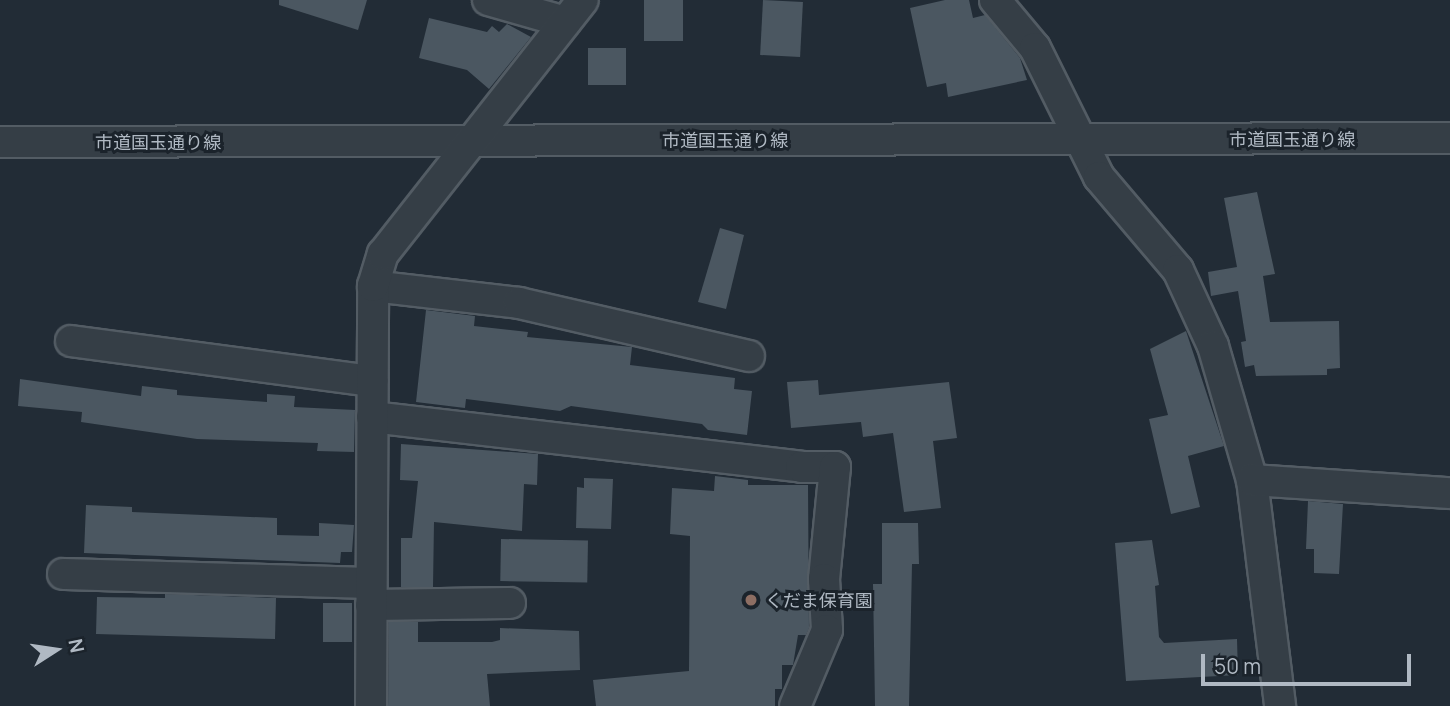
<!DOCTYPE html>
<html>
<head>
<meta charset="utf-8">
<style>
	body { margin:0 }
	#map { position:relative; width:1450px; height:706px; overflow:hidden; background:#222c36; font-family:Manrope,"Noto Sans JP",sans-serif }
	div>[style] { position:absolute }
	.building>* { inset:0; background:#4b5761; transform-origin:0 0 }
	.roads { filter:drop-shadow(2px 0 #535c64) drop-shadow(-2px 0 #535c64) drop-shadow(0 2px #535c64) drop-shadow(0 -2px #535c64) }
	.minor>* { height:30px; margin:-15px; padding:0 15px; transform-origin:15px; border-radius:15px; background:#353e46 }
	.dots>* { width:19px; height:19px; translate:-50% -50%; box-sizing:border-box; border:4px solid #1b232b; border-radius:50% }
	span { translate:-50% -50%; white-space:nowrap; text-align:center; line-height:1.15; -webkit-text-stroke:6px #1b232b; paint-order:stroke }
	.street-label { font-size:18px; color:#b0b9c3 }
	.poi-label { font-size:18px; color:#b0b9c3 }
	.left { translate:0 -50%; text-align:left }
	.north { position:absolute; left:21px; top:615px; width:70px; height:70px; -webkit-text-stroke:5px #1b232b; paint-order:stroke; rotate:78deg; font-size:19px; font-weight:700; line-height:28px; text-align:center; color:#b0b9c3 }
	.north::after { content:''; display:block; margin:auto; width:24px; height:32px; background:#b0b9c3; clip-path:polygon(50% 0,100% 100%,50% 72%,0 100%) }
	.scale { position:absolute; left:1201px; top:654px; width:210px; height:32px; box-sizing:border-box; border:4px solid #b0b9c3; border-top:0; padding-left:9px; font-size:21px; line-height:24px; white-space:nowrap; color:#b0b9c3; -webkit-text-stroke:5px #1b232b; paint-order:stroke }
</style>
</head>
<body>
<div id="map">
	<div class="building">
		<div style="clip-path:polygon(279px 0,367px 0,358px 30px,279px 5px)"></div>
		<div style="left:644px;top:0;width:39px;height:41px"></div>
		<div style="left:763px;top:0;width:40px;height:55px;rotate:3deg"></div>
		<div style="clip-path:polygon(945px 0,969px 0,973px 18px,985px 15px,1020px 58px,1027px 80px,948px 97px,946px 83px,927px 87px,910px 8px)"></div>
		<div style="clip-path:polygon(429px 18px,487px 32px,492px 26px,499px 32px,507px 24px,531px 37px,489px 89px,467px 70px,419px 58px)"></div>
		<div style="left:588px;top:48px;width:38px;height:37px"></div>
		<div style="clip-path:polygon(1257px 192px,1275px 274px,1263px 276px,1270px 322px,1339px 321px,1340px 368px,1327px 369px,1327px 375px,1256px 376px,1254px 365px,1245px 367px,1241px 342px,1246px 341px,1238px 291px,1211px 296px,1208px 272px,1237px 267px,1224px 198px)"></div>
		<div style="clip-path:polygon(720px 228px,744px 235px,726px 309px,698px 302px)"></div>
		<div style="clip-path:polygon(426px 310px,475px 316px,474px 326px,528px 332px,527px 337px,632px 347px,630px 365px,735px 378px,734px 389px,752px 391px,747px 435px,708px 430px,702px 424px,571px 406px,560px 411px,466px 399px,465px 408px,416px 402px)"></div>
		<div style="clip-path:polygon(1186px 331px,1224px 446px,1188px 456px,1200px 507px,1171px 514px,1149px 419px,1168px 415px,1150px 349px)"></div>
		<div style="clip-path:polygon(20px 379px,141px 396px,142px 386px,177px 390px,177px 395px,267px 402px,267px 394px,295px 396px,294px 407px,355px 410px,354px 452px,317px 451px,318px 443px,197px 439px,81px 422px,82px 412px,18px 406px)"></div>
		<div style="clip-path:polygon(818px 380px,819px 395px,949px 382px,957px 438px,933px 441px,941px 508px,904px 512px,893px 433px,863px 437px,861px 422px,791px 428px,787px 382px)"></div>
		<div style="clip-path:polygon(401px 444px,538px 454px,537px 485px,524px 484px,522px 531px,434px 522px,433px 587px,401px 587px,401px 538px,412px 538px,418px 481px,400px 480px)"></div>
		<div style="clip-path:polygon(715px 476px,748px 480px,748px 485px,808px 485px,809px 628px,806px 635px,798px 635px,793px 665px,782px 665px,782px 689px,775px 689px,775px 706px,596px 706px,593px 680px,689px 671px,690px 536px,670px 534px,672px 488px,714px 491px)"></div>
		<div style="clip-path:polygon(584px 478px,613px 479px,611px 529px,576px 528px,577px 487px,584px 488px)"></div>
		<div style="clip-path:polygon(1308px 501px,1343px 504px,1339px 574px,1314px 573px,1314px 549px,1306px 549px)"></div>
		<div style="clip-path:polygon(86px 505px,132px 507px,132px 512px,277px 518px,277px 535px,319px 536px,319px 523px,354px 525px,352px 552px,341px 552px,340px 563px,84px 553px)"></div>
		<div style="clip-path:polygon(882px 523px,918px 523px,919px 564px,912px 564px,909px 706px,875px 706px,873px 584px,882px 584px)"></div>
		<div style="left:501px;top:539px;width:87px;height:42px;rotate:1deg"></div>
		<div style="clip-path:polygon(1152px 540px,1159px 585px,1155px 586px,1159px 637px,1164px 643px,1237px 639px,1238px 675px,1126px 681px,1115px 543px)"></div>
		<div style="clip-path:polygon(165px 594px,276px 598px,275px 639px,96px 634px,97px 597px,165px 598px)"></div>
		<div style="left:323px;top:603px;width:29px;height:39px"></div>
		<div style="clip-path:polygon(389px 622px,418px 622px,418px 642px,492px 642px,500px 640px,500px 628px,579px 631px,580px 670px,487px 674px,490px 706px,388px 706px)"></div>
	</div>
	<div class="roads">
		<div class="minor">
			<div style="left:488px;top:0;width:80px;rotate:15.9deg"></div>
			<div style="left:995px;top:0;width:62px;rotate:50.2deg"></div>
			<div style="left:1035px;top:48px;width:144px;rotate:63.6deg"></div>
			<div style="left:1099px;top:177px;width:122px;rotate:49.7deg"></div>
			<div style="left:1178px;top:270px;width:84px;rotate:65.3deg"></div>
			<div style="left:1213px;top:346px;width:140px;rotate:73.8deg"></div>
			<div style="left:1252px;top:480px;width:228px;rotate:82.9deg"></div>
			<div style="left:0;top:142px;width:1450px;rotate:-0.16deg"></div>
			<div style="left:373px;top:286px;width:147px;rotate:6.6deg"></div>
			<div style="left:519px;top:303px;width:236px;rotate:13deg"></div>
			<div style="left:71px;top:341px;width:304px;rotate:7.6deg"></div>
			<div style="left:372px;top:417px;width:432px;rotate:6.6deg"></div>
			<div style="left:801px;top:467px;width:34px"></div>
			<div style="left:835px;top:467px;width:113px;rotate:95.6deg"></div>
			<div style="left:824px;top:579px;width:51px;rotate:86.6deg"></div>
			<div style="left:827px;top:630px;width:82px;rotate:112.8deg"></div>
			<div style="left:1252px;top:480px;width:198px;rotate:3.8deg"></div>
			<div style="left:63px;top:574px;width:308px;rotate:1.7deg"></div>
			<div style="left:371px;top:605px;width:139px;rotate:-0.8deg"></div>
			<div style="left:371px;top:706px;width:420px;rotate:-89.7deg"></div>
			<div style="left:373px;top:286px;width:34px;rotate:-73deg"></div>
			<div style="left:383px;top:254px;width:323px;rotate:-51.8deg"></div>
		</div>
	</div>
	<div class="dots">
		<div style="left:751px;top:600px;background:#8d6e63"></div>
	</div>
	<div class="street-label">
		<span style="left:1292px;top:139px">市道国玉通り線</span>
		<span style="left:725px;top:140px">市道国玉通り線</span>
		<span style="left:158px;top:142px">市道国玉通り線</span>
	</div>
	<div class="poi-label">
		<span class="left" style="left:765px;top:600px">くだま保育園</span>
	</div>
	<div class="north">N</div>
	<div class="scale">50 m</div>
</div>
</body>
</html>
